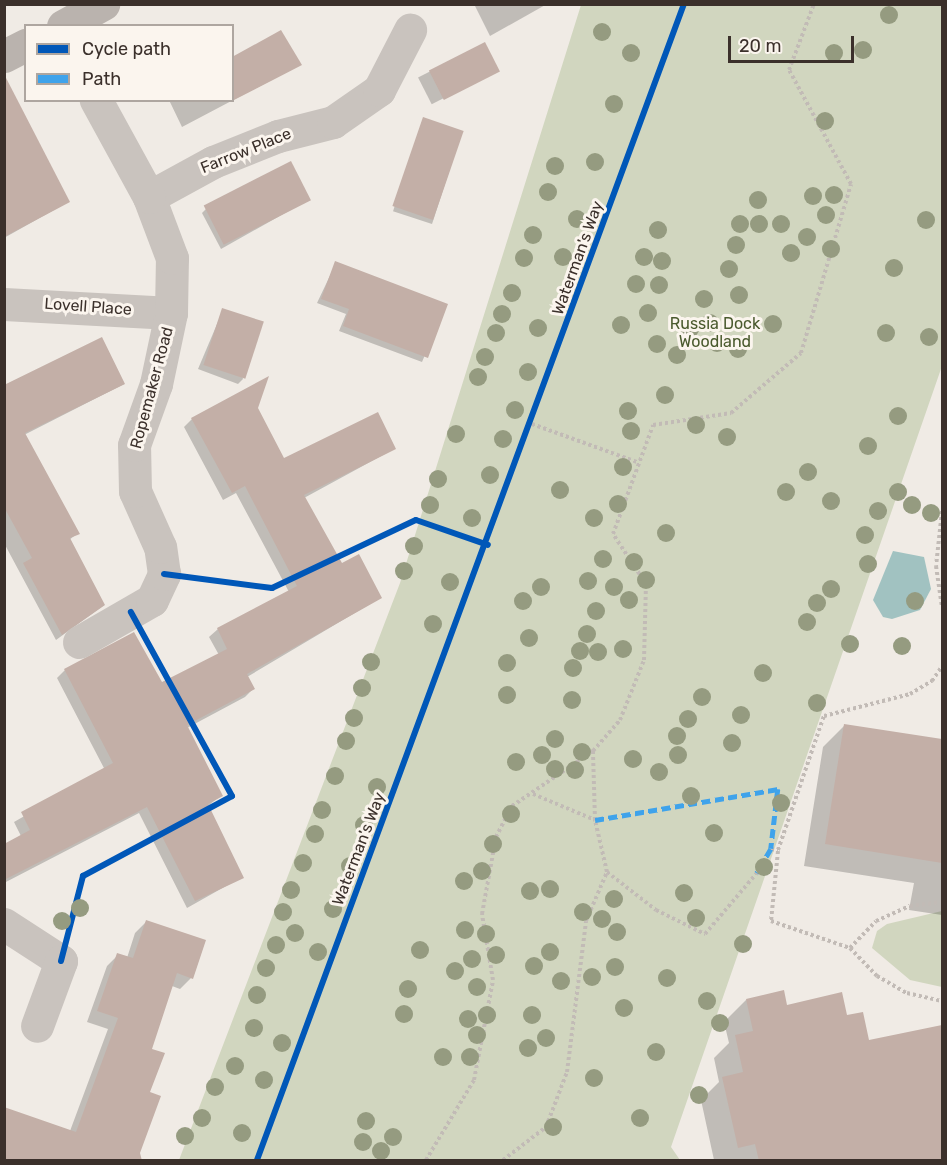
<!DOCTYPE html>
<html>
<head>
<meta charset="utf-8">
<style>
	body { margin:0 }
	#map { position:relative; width:947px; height:1165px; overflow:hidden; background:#f0ebe5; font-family:Rubik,sans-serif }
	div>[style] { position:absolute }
	.green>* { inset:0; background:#d1d6bf }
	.water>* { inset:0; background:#a1c2c1 }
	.shadow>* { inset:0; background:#0003; transform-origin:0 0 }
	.building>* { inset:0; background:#c3afa7; transform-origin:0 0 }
	.path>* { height:4px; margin-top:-2px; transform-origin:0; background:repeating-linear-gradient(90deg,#c2bbb6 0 3px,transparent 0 6px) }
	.minor>* { height:33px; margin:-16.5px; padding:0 16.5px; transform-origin:16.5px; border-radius:16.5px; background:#c9c3be }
	.secondary>* { height:33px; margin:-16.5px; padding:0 16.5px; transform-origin:16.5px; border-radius:16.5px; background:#bab3ae }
	.quiet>* { height:4.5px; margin-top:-2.25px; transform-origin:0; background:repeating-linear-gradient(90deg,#3fa3eb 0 9px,transparent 0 13.5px) }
	.cycleway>* { height:6px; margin:-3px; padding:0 3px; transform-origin:3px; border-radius:3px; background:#0057b8 }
	.trees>* { width:18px; height:18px; margin:-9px; border-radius:50%; background:#959b80 }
	span { translate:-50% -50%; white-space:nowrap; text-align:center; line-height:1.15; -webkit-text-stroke:6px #fbf5ee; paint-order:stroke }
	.street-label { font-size:16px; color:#3b302b }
	.park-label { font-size:16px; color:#4a5a2e }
	.frame { position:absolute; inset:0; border:6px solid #3b302b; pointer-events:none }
	.legend { position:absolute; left:24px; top:24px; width:210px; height:78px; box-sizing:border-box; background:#fbf5ee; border:2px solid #aea6a0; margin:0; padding:8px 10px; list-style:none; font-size:18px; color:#3b302b }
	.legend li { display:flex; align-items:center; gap:12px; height:30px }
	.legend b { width:30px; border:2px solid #aea6a0 }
	.scale { position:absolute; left:728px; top:36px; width:126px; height:27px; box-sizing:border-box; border:3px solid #3b302b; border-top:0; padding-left:8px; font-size:18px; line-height:21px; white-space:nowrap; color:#3b302b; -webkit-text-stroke:4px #fbf5ee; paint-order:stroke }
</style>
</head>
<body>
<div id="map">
	<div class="green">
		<div style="clip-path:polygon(581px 5px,942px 5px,942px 366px,671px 1147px,680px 1160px,179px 1160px,400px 583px)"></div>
		<div style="clip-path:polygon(942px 911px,942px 987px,910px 980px,872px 948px,877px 931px,887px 924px)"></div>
	</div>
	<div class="water">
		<div style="clip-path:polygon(893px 551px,924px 557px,931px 589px,920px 610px,892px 619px,883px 617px,873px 600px)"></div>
	</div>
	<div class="shadow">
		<div style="clip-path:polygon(474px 4px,547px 4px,490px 36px)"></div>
		<div style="left:484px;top:44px;width:30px;height:74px;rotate:63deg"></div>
		<div style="clip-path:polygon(300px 65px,182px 127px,169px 100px,232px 100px)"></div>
		<div style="left:423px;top:119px;width:41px;height:97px;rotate:18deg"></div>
		<div style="clip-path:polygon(4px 127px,68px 202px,4px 238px)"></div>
		<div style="clip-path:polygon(310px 199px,221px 249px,202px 213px,206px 209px)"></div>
		<div style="clip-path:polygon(336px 263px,446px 305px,422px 362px,339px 331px,346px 314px,317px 303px)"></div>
		<div style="clip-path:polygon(223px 310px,243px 379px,238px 384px,198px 369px)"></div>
		<div style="clip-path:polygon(124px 384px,24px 435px,78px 533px,69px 540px,104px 605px,56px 640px,4px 543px,4px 387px)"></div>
		<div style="clip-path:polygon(256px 408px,284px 460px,394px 449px,304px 498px,341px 565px,380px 598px,247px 677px,253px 689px,245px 697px,187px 728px,221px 795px,207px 807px,242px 877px,187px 908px,139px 813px,4px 883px,4px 845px,21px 836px,14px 822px,105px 770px,57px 678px,65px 670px,161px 684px,219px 655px,209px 637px,218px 629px,289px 592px,236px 493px,223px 500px,184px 427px,192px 419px)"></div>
		<div style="clip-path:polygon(845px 725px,942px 741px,942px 915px,909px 910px,914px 883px,804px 866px,823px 747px)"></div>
		<div style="clip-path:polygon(146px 922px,191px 978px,180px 989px,172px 986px,150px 1049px,138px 1155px,70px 1131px,108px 1029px,87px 1022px,107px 966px,118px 955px,127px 958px,135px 933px)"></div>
		<div style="clip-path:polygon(746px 1000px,846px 1017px,868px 1042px,942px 1026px,942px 1160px,714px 1160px,701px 1100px,719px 1082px,714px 1058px,729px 1043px,724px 1022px)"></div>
	</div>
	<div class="building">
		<div style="clip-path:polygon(281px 30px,302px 65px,232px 101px,232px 57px)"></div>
		<div style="left:485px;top:42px;width:33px;height:63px;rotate:63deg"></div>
		<div style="clip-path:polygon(4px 74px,70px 202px,4px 237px)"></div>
		<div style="left:423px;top:117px;width:43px;height:94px;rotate:19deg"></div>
		<div style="left:291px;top:161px;width:44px;height:98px;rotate:63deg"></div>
		<div style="clip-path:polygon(335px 261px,448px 304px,428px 358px,343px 326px,349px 309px,321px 299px)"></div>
		<div style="left:222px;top:308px;width:44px;height:60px;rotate:18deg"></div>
		<div style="clip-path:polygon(102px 337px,125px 384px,25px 433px,80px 534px,70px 538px,105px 605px,62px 635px,23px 563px,32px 558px,4px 507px,4px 385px)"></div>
		<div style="clip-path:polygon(269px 376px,258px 408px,284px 458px,378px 412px,396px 449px,304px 495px,342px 563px,359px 554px,382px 598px,247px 674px,255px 689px,187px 725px,223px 796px,208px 804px,244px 878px,195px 901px,147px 807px,4px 880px,4px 844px,30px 830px,21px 812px,113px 763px,64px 669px,134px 632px,162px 682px,227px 649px,217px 628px,297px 586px,245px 486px,232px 493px,191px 418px)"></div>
		<div style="clip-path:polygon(844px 724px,942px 739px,942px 863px,825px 844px)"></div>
		<div style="clip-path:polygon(146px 920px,206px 940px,193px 979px,177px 973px,152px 1049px,165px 1053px,150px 1092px,161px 1096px,140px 1153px,142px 1161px,4px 1161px,4px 1107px,76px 1132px,118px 1018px,97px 1011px,106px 985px,117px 953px,133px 958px)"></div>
		<div style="clip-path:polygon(784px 990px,787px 1005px,842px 992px,847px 1015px,863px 1012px,869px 1040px,942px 1025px,942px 1161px,759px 1161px,755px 1144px,738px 1148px,722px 1077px,743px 1072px,735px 1035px,753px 1031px,746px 999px)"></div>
	</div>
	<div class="path">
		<div style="left:532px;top:424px;width:112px;rotate:19.9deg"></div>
		<div style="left:942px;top:511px;width:55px;rotate:96.2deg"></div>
		<div style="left:936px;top:566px;width:41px;rotate:81.7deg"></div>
		<div style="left:200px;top:579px;width:73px;rotate:7.1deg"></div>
		<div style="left:272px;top:588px;width:159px;rotate:-25.3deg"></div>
		<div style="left:416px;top:520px;width:76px;rotate:19.1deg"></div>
		<div style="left:533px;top:794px;width:67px;rotate:22.8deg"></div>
		<div style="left:771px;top:849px;width:7px;rotate:8deg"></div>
		<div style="left:778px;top:850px;width:142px;rotate:-71.1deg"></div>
		<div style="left:824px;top:716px;width:89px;rotate:-14.3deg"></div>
		<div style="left:910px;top:694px;width:26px;rotate:-31deg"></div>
		<div style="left:932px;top:681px;width:18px;rotate:-56deg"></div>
		<div style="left:778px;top:851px;width:70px;rotate:95.7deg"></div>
		<div style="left:771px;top:921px;width:83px;rotate:18.9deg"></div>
		<div style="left:850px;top:948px;width:39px;rotate:46deg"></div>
		<div style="left:877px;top:976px;width:34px;rotate:30deg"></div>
		<div style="left:907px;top:993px;width:36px;rotate:13deg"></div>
		<div style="left:607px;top:872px;width:62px;rotate:37.8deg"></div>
		<div style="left:656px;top:910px;width:55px;rotate:26.1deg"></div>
		<div style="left:705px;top:934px;width:80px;rotate:-49.6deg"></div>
		<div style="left:850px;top:948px;width:37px;rotate:-46deg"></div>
		<div style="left:876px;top:921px;width:37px;rotate:-24deg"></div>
		<div style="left:910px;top:906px;width:32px;rotate:-7deg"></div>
		<div style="left:426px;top:1160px;width:93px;rotate:-59deg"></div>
		<div style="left:474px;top:1080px;width:102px;rotate:-79.2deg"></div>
		<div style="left:493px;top:980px;width:67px;rotate:-99.5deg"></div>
		<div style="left:482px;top:914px;width:78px;rotate:-79.7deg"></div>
		<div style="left:496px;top:837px;width:35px;rotate:-63deg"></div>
		<div style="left:512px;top:806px;width:98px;rotate:-34.2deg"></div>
		<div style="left:593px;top:751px;width:41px;rotate:-48.9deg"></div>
		<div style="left:620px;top:720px;width:65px;rotate:-68.2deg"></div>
		<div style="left:644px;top:660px;width:76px;rotate:-88.5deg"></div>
		<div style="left:646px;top:584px;width:60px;rotate:-123.4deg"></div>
		<div style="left:613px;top:534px;width:116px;rotate:-69.8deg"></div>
		<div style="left:653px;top:425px;width:79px;rotate:-8.7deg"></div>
		<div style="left:731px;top:413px;width:92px;rotate:-40.6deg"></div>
		<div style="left:801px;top:353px;width:176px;rotate:-73.5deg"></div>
		<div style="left:851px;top:184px;width:130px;rotate:-118.5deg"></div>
		<div style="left:789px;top:70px;width:71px;rotate:-69.3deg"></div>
		<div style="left:503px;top:1160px;width:54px;rotate:-37.5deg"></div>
		<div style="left:546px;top:1127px;width:59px;rotate:-69.1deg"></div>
		<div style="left:567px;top:1072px;width:152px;rotate:-82.8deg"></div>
		<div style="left:586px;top:921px;width:53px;rotate:-66.8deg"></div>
		<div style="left:607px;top:872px;width:53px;rotate:-103deg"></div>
		<div style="left:595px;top:820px;width:69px;rotate:-91.7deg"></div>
	</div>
	<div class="minor">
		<div style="left:149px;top:197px;width:73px;rotate:-28.7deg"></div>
		<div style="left:213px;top:162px;width:70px;rotate:-21.8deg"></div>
		<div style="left:278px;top:136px;width:57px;rotate:-14.3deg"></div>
		<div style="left:333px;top:122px;width:56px;rotate:-34.8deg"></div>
		<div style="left:379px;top:90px;width:68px;rotate:-62.7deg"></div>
		<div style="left:4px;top:304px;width:167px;rotate:3.1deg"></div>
		<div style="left:79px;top:642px;width:84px;rotate:-29.9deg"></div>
		<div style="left:152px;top:600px;width:29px;rotate:-65deg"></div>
		<div style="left:164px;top:574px;width:27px;rotate:-98deg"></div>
		<div style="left:160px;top:547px;width:61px;rotate:-114.1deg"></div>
		<div style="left:135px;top:491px;width:46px;rotate:-91.2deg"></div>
		<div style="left:134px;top:445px;width:65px;rotate:-70.2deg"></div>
		<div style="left:156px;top:384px;width:73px;rotate:-78.1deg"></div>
		<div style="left:171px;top:313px;width:55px;rotate:-89deg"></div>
		<div style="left:172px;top:258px;width:65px;rotate:-110.7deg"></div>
		<div style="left:149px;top:197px;width:111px;rotate:-118.7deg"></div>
		<div style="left:4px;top:924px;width:68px;rotate:33deg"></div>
		<div style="left:61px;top:961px;width:69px;rotate:110.3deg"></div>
	</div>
	<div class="secondary">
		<div style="left:63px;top:26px;width:46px;rotate:-28.8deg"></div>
		<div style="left:4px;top:56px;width:25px;rotate:-27deg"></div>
	</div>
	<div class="quiet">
		<div style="left:595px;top:820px;width:186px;rotate:-9.6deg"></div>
		<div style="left:778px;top:789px;width:60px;rotate:96.7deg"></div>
		<div style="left:771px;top:849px;width:28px;rotate:120deg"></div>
	</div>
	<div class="cycleway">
		<div style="left:164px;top:574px;width:109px;rotate:7.4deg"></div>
		<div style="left:272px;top:588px;width:159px;rotate:-25.3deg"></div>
		<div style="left:416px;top:520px;width:76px;rotate:19.1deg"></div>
		<div style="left:61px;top:961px;width:88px;rotate:-75.5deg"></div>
		<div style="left:83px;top:876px;width:169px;rotate:-28.2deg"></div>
		<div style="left:232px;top:796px;width:210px;rotate:-118.8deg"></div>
		<div style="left:257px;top:1160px;width:1232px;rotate:-69.73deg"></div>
	</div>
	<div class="trees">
		<div style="left:889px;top:15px"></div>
		<div style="left:602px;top:32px"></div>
		<div style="left:863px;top:50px"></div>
		<div style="left:631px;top:53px"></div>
		<div style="left:834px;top:53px"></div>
		<div style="left:614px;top:104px"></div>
		<div style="left:825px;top:121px"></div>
		<div style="left:595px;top:162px"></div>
		<div style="left:555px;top:166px"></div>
		<div style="left:548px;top:192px"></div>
		<div style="left:834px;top:195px"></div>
		<div style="left:813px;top:196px"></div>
		<div style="left:758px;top:200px"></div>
		<div style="left:826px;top:215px"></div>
		<div style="left:577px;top:219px"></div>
		<div style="left:926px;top:220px"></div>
		<div style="left:740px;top:224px"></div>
		<div style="left:759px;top:224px"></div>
		<div style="left:781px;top:224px"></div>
		<div style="left:658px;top:230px"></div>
		<div style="left:533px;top:235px"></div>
		<div style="left:807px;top:237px"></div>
		<div style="left:736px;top:245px"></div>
		<div style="left:831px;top:249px"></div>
		<div style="left:791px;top:253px"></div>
		<div style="left:563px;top:257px"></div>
		<div style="left:644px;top:257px"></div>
		<div style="left:524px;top:258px"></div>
		<div style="left:662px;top:261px"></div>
		<div style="left:894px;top:268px"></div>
		<div style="left:729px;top:269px"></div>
		<div style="left:636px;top:284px"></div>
		<div style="left:659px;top:285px"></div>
		<div style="left:512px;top:293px"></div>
		<div style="left:739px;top:295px"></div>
		<div style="left:704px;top:299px"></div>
		<div style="left:648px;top:313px"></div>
		<div style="left:502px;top:314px"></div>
		<div style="left:710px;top:323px"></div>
		<div style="left:773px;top:324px"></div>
		<div style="left:621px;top:325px"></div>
		<div style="left:538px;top:328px"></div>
		<div style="left:690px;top:329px"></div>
		<div style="left:496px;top:333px"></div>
		<div style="left:886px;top:333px"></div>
		<div style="left:929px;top:337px"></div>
		<div style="left:717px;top:343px"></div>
		<div style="left:657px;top:344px"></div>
		<div style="left:738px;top:349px"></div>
		<div style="left:677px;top:355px"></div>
		<div style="left:485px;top:357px"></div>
		<div style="left:528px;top:372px"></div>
		<div style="left:478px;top:377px"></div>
		<div style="left:665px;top:395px"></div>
		<div style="left:515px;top:410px"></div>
		<div style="left:628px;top:411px"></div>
		<div style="left:898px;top:416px"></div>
		<div style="left:696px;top:425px"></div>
		<div style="left:631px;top:431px"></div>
		<div style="left:456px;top:434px"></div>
		<div style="left:727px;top:437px"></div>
		<div style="left:503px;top:439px"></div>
		<div style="left:868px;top:446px"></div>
		<div style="left:623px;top:467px"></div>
		<div style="left:808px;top:472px"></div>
		<div style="left:490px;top:475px"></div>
		<div style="left:438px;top:479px"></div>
		<div style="left:560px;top:490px"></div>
		<div style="left:786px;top:492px"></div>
		<div style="left:898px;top:492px"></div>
		<div style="left:831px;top:501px"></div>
		<div style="left:618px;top:504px"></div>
		<div style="left:430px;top:505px"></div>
		<div style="left:912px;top:505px"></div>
		<div style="left:878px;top:511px"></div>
		<div style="left:931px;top:513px"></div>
		<div style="left:472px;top:518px"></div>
		<div style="left:594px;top:518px"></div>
		<div style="left:666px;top:533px"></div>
		<div style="left:865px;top:535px"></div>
		<div style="left:414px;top:546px"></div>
		<div style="left:603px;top:559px"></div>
		<div style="left:634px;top:562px"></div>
		<div style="left:868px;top:564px"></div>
		<div style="left:404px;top:571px"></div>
		<div style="left:646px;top:580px"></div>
		<div style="left:588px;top:581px"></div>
		<div style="left:450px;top:582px"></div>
		<div style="left:541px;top:587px"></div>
		<div style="left:614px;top:587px"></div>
		<div style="left:831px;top:589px"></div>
		<div style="left:629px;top:600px"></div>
		<div style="left:523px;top:601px"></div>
		<div style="left:915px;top:601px"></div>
		<div style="left:817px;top:603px"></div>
		<div style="left:596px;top:611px"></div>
		<div style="left:807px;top:622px"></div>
		<div style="left:433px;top:624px"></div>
		<div style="left:587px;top:634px"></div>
		<div style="left:529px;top:638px"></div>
		<div style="left:850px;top:644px"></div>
		<div style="left:902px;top:646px"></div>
		<div style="left:623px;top:649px"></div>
		<div style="left:580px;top:651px"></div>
		<div style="left:598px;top:652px"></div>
		<div style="left:371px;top:662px"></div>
		<div style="left:507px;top:663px"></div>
		<div style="left:573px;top:668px"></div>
		<div style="left:763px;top:673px"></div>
		<div style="left:362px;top:688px"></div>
		<div style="left:507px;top:695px"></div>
		<div style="left:702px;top:697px"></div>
		<div style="left:572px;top:700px"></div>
		<div style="left:817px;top:703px"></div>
		<div style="left:741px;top:715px"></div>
		<div style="left:354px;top:718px"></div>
		<div style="left:688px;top:719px"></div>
		<div style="left:677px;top:736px"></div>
		<div style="left:555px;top:739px"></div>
		<div style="left:346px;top:741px"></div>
		<div style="left:732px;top:743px"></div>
		<div style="left:582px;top:752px"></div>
		<div style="left:542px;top:755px"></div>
		<div style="left:678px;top:755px"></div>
		<div style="left:633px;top:759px"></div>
		<div style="left:516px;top:762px"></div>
		<div style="left:555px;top:769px"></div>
		<div style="left:575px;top:770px"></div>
		<div style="left:659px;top:772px"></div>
		<div style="left:335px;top:776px"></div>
		<div style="left:377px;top:787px"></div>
		<div style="left:691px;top:796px"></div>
		<div style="left:781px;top:803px"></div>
		<div style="left:322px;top:810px"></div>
		<div style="left:511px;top:814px"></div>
		<div style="left:364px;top:825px"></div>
		<div style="left:714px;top:833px"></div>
		<div style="left:315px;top:834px"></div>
		<div style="left:493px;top:844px"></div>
		<div style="left:303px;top:863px"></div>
		<div style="left:350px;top:866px"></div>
		<div style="left:764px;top:867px"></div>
		<div style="left:482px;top:871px"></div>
		<div style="left:464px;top:881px"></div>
		<div style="left:550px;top:889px"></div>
		<div style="left:291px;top:890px"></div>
		<div style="left:530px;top:891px"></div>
		<div style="left:684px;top:893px"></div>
		<div style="left:614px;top:899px"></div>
		<div style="left:80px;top:908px"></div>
		<div style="left:333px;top:909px"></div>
		<div style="left:283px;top:912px"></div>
		<div style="left:583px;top:912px"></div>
		<div style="left:696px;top:918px"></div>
		<div style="left:602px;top:919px"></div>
		<div style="left:62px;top:921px"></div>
		<div style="left:465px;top:930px"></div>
		<div style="left:617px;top:932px"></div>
		<div style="left:295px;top:933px"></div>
		<div style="left:486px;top:934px"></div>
		<div style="left:743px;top:944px"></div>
		<div style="left:276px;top:945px"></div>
		<div style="left:420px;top:950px"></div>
		<div style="left:318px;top:952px"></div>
		<div style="left:550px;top:952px"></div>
		<div style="left:496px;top:955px"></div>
		<div style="left:472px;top:959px"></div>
		<div style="left:534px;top:966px"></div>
		<div style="left:615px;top:967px"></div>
		<div style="left:266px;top:968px"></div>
		<div style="left:455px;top:971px"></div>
		<div style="left:592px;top:977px"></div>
		<div style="left:667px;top:978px"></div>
		<div style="left:561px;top:981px"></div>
		<div style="left:477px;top:987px"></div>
		<div style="left:408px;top:989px"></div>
		<div style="left:257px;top:995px"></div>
		<div style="left:707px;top:1001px"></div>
		<div style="left:624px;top:1008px"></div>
		<div style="left:404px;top:1014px"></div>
		<div style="left:487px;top:1015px"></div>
		<div style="left:532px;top:1015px"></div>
		<div style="left:468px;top:1019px"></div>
		<div style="left:720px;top:1023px"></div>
		<div style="left:254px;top:1028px"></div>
		<div style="left:477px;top:1035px"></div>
		<div style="left:546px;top:1038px"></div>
		<div style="left:282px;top:1043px"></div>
		<div style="left:528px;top:1048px"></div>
		<div style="left:656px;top:1052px"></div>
		<div style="left:443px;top:1057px"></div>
		<div style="left:470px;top:1057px"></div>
		<div style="left:235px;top:1066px"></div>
		<div style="left:594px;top:1078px"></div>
		<div style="left:264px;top:1080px"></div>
		<div style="left:215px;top:1087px"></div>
		<div style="left:699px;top:1095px"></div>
		<div style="left:202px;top:1118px"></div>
		<div style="left:640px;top:1118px"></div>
		<div style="left:366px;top:1121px"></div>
		<div style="left:553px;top:1127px"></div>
		<div style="left:242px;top:1133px"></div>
		<div style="left:185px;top:1136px"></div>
		<div style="left:393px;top:1137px"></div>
		<div style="left:363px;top:1142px"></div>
		<div style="left:381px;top:1151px"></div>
	</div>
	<div class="street-label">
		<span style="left:246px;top:151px;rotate:-22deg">Farrow Place</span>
		<span style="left:578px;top:258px;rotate:-70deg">Waterman's Way</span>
		<span style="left:88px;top:307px;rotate:4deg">Lovell Place</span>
		<span style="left:152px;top:388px;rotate:-75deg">Ropemaker Road</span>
		<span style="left:359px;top:849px;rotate:-69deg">Waterman's Way</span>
	</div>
	<div class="park-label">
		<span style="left:715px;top:333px">Russia Dock<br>Woodland</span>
	</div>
	<div class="frame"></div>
	<ul class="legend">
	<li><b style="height:8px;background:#0057b8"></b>Cycle path</li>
	<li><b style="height:8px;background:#3fa3eb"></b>Path</li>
	</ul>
	<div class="scale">20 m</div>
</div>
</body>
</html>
